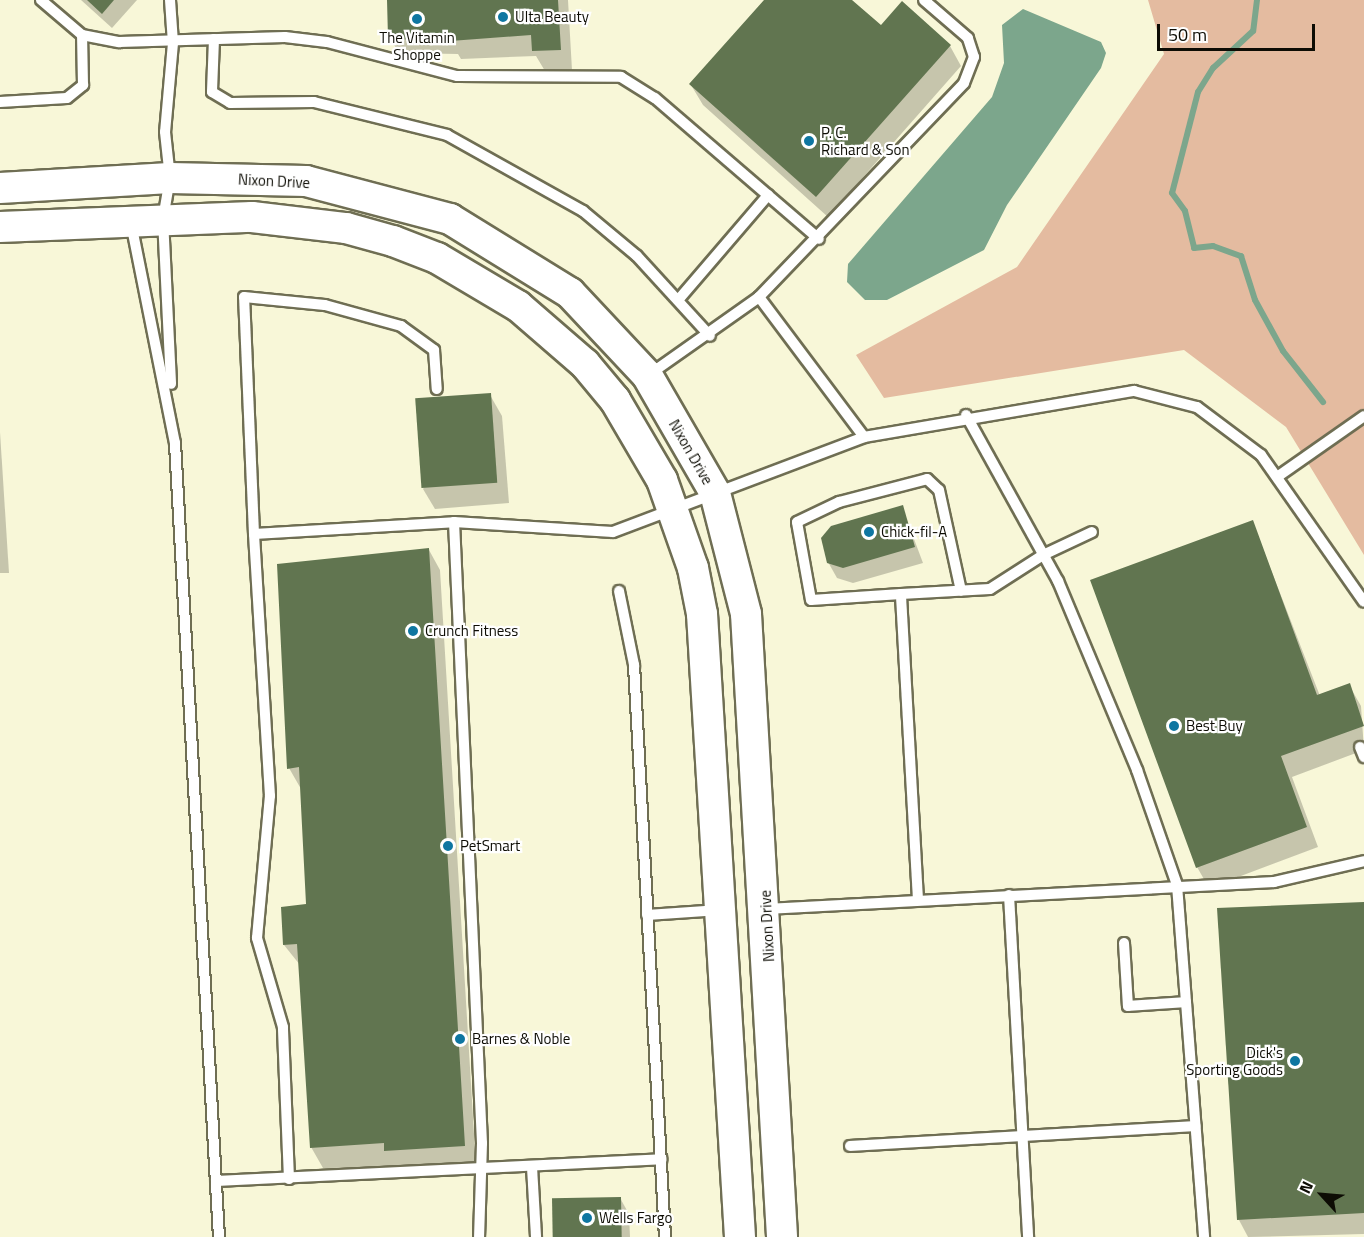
<!DOCTYPE html>
<style>
body{margin:0}
#map{position:relative;width:1364px;height:1237px;overflow:hidden;background:#f8f7d8;font-family:"Titillium Web",sans-serif}
div>[style]{position:absolute}
.forest>*{inset:0;background:#e4bba0}
.water>*{inset:0;background:#7ca68c}
.shadow>*{inset:0;background:#0003}
.stream>*{height:6px;margin:-3px;padding:0 3px;transform-origin:3px;border-radius:3px;background:#7ca68c}
.building>*{inset:0;background:#617550;transform-origin:0 0}
.roads{filter:drop-shadow(2px 0 #6f6e53) drop-shadow(-2px 0 #6f6e53) drop-shadow(0 2px #6f6e53) drop-shadow(0 -2px #6f6e53)}
.lane>*{height:10px;margin:-5px;padding:0 5px;transform-origin:5px;border-radius:5px;background:#fff}
.secondary>*{height:30px;margin:-15px;padding:0 15px;transform-origin:15px;border-radius:15px;background:#fff}
.dots>*{width:16px;height:16px;translate:-50% -50%;box-sizing:border-box;border:3px solid #fff;border-radius:50%}
span{translate:-50% -50%;white-space:nowrap;text-align:center;line-height:1.15;-webkit-text-stroke:4.5px #fff;paint-order:stroke}
.poi-label{font-size:15px;color:#0d0c04}
.left{translate:0 -50%;text-align:left}
.right{translate:-100% -50%;text-align:right}
.street-label{font-size:15px;color:#0d0c04}
.north{position:absolute;left:1292px;top:1165px;width:60px;height:60px;-webkit-text-stroke:4px #fff;paint-order:stroke;rotate:296deg;font-size:16px;font-weight:700;line-height:24px;text-align:center;color:#0d0c04}
.north::after{content:'';display:block;margin:auto;width:21px;height:27px;background:#0d0c04;clip-path:polygon(50% 0,100% 100%,50% 72%,0 100%)}
.scale{position:absolute;left:1157px;top:24px;width:158px;height:27px;box-sizing:border-box;border:3px solid #0d0c04;border-top:0;padding-left:8px;font-size:18px;line-height:21px;white-space:nowrap;color:#0d0c04;-webkit-text-stroke:4px #fff;paint-order:stroke}
</style>
<div id="map">
<div class="forest">
<i style="clip-path:polygon(1148px 0,1364px 0,1364px 555px,1286px 427px,1184px 350px,884px 398px,856px 355px,1017px 267px,1164px 54px)"></i>
</div>
<div class="water">
<i style="clip-path:polygon(1023px 9px,1101px 42px,1106px 53px,1101px 68px,1007px 205px,984px 250px,887px 300px,865px 300px,847px 282px,848px 264px,992px 97px,1004px 63px,1002px 25px)"></i>
</div>
<div class="shadow">
<i style="clip-path:polygon(81px 0,137px 0,112px 28px)"></i>
<i style="clip-path:polygon(389px 0,568px 0,572px 70px,545px 71px,536px 56px,461px 59px,458px 54px,399px 53px,390px 38px)"></i>
<i style="clip-path:polygon(766px 0,850px 0,881px 28px,950px 46px,961px 66px,828px 217px,703px 105px,691px 85px)"></i>
<i style="clip-path:polygon(490px 395px,502px 416px,509px 503px,435px 509px,423px 489px)"></i>
<i style="clip-path:polygon(0 432px,9px 573px,0 573px)"></i>
<i style="clip-path:polygon(902px 507px,923px 563px,853px 583px,837px 578px,828px 562px)"></i>
<i style="clip-path:polygon(1252px 521px,1320px 696px,1349px 685px,1361px 706px,1364px 750px,1292px 777px,1318px 847px,1209px 888px,1197px 867px)"></i>
<i style="clip-path:polygon(429px 550px,440px 570px,476px 1167px,323px 1168px,311px 1147px,300px 965px,284px 945px,283px 908px,308px 906px,301px 789px,289px 768px)"></i>
<i style="clip-path:polygon(1364px 903px,1364px 1234px,1248px 1237px,1239px 1220px)"></i>
<i style="clip-path:polygon(620px 1198px,629px 1214px,630px 1237px,555px 1237px)"></i>
</div>
<div class="stream">
<i style="left:1257px;top:0;width:31px;rotate:97deg"></i>
<i style="left:1253px;top:31px;width:54px;rotate:137.2deg"></i>
<i style="left:1213px;top:68px;width:28px;rotate:122deg"></i>
<i style="left:1198px;top:92px;width:104px;rotate:104.4deg"></i>
<i style="left:1172px;top:193px;width:22px;rotate:54deg"></i>
<i style="left:1185px;top:211px;width:38px;rotate:76deg"></i>
<i style="left:1194px;top:248px;width:19px;rotate:-6deg"></i>
<i style="left:1213px;top:246px;width:30px;rotate:20deg"></i>
<i style="left:1241px;top:256px;width:46px;rotate:72.3deg"></i>
<i style="left:1255px;top:300px;width:58px;rotate:61.2deg"></i>
<i style="left:1283px;top:351px;width:65px;rotate:51.9deg"></i>
</div>
<div class="building">
<i style="clip-path:polygon(87px 0,114px 0,102px 14px)"></i>
<i style="clip-path:polygon(387px 0,558px 0,561px 50px,532px 51px,531px 35px,437px 42px,388px 38px)"></i>
<i style="clip-path:polygon(764px 0,852px 0,881px 25px,902px 1px,951px 45px,816px 197px,689px 84px)"></i>
<i style="left:491px;top:393px;width:90px;height:76px;rotate:86deg"></i>
<i style="clip-path:polygon(903px 505px,915px 547px,843px 568px,827px 563px,821px 538px,831px 526px)"></i>
<i style="clip-path:polygon(1253px 520px,1317px 695px,1350px 683px,1364px 726px,1281px 756px,1307px 827px,1196px 868px,1090px 580px)"></i>
<i style="clip-path:polygon(429px 548px,465px 1146px,384px 1151px,384px 1143px,310px 1148px,297px 944px,283px 945px,281px 907px,306px 904px,299px 767px,287px 769px,277px 564px)"></i>
<i style="clip-path:polygon(1364px 902px,1364px 1213px,1237px 1220px,1217px 908px)"></i>
<i style="left:621px;top:1197px;width:40px;height:69px;rotate:89deg"></i>
</div>
<div class="roads">
<div class="lane">
<i style="left:41px;top:0;width:54px;rotate:40.5deg"></i>
<i style="left:82px;top:35px;width:38px;rotate:11deg"></i>
<i style="left:119px;top:42px;width:166px;rotate:-1.7deg"></i>
<i style="left:285px;top:37px;width:42px;rotate:6.8deg"></i>
<i style="left:327px;top:42px;width:134px;rotate:14.7deg"></i>
<i style="left:457px;top:76px;width:164px;rotate:0.3deg"></i>
<i style="left:621px;top:77px;width:40px;rotate:32deg"></i>
<i style="left:655px;top:98px;width:216px;rotate:40.7deg"></i>
<i style="left:170px;top:0;width:43px;rotate:86deg"></i>
<i style="left:173px;top:43px;width:89px;rotate:95.1deg"></i>
<i style="left:165px;top:132px;width:46px;rotate:83.8deg"></i>
<i style="left:170px;top:178px;width:42px;rotate:99.7deg"></i>
<i style="left:163px;top:219px;width:165px;rotate:87.2deg"></i>
<i style="left:214px;top:39px;width:53px;rotate:92.2deg"></i>
<i style="left:212px;top:92px;width:21px;rotate:31deg"></i>
<i style="left:230px;top:103px;width:84px;rotate:-0.7deg"></i>
<i style="left:314px;top:102px;width:137px;rotate:13.9deg"></i>
<i style="left:447px;top:135px;width:156px;rotate:29.2deg"></i>
<i style="left:583px;top:211px;width:70px;rotate:39.8deg"></i>
<i style="left:637px;top:256px;width:108px;rotate:47.6deg"></i>
<i style="left:0;top:102px;width:67px;rotate:-3.4deg"></i>
<i style="left:67px;top:98px;width:21px;rotate:-39deg"></i>
<i style="left:83px;top:85px;width:50px;rotate:-91.1deg"></i>
<i style="left:131px;top:223px;width:224px;rotate:78.7deg"></i>
<i style="left:175px;top:443px;width:795px;rotate:86.83deg"></i>
<i style="left:759px;top:297px;width:175px;rotate:53.1deg"></i>
<i style="left:679px;top:299px;width:137px;rotate:-49.4deg"></i>
<i style="left:650px;top:374px;width:133px;rotate:-35.2deg"></i>
<i style="left:759px;top:297px;width:296px;rotate:-46.2deg"></i>
<i style="left:964px;top:83px;width:28px;rotate:-69deg"></i>
<i style="left:974px;top:57px;width:20px;rotate:-108deg"></i>
<i style="left:968px;top:38px;width:58px;rotate:-139.2deg"></i>
<i style="left:966px;top:415px;width:190px;rotate:61deg"></i>
<i style="left:1058px;top:581px;width:205px;rotate:67.3deg"></i>
<i style="left:1137px;top:770px;width:122px;rotate:70.8deg"></i>
<i style="left:1177px;top:885px;width:353px;rotate:85.6deg"></i>
<i style="left:1277px;top:477px;width:106px;rotate:-35deg"></i>
<i style="left:454px;top:522px;width:622px;rotate:87.42deg"></i>
<i style="left:482px;top:1143px;width:94px;rotate:91.8deg"></i>
<i style="left:254px;top:534px;width:237px;rotate:-92.4deg"></i>
<i style="left:244px;top:297px;width:81px;rotate:5.6deg"></i>
<i style="left:325px;top:305px;width:79px;rotate:15.4deg"></i>
<i style="left:401px;top:326px;width:41px;rotate:36deg"></i>
<i style="left:434px;top:350px;width:39px;rotate:86deg"></i>
<i style="left:619px;top:591px;width:76px;rotate:78.5deg"></i>
<i style="left:634px;top:665px;width:573px;rotate:86.9deg"></i>
<i style="left:901px;top:594px;width:90px;rotate:176.2deg"></i>
<i style="left:811px;top:600px;width:79px;rotate:-100.2deg"></i>
<i style="left:797px;top:522px;width:47px;rotate:-25.5deg"></i>
<i style="left:839px;top:502px;width:91px;rotate:-14.6deg"></i>
<i style="left:927px;top:479px;width:16px;rotate:43deg"></i>
<i style="left:939px;top:490px;width:103px;rotate:77.7deg"></i>
<i style="left:1360px;top:747px;width:11px;rotate:68deg"></i>
<i style="left:1009px;top:895px;width:343px;rotate:86.8deg"></i>
<i style="left:918px;top:900px;width:306px;rotate:-93.2deg"></i>
<i style="left:901px;top:594px;width:89px;rotate:-3.2deg"></i>
<i style="left:990px;top:589px;width:63px;rotate:-32.7deg"></i>
<i style="left:1043px;top:555px;width:54px;rotate:-25.1deg"></i>
<i style="left:766px;top:909px;width:509px;rotate:-3.04deg"></i>
<i style="left:1274px;top:882px;width:92px;rotate:-13.1deg"></i>
<i style="left:647px;top:915px;width:73px;rotate:-3.9deg"></i>
<i style="left:1124px;top:943px;width:63px;rotate:86.4deg"></i>
<i style="left:1128px;top:1006px;width:58px;rotate:-3.9deg"></i>
<i style="left:850px;top:1146px;width:346px;rotate:-3.3deg"></i>
<i style="left:532px;top:1167px;width:70px;rotate:86.7deg"></i>
<i style="left:289px;top:1179px;width:152px;rotate:-92.3deg"></i>
<i style="left:283px;top:1027px;width:93px;rotate:-106.3deg"></i>
<i style="left:257px;top:938px;width:143px;rotate:-84.8deg"></i>
<i style="left:270px;top:796px;width:262px;rotate:-93.5deg"></i>
<i style="left:254px;top:534px;width:200px;rotate:-3.4deg"></i>
<i style="left:454px;top:522px;width:159px;rotate:3.6deg"></i>
<i style="left:613px;top:532px;width:268px;rotate:-20.7deg"></i>
<i style="left:864px;top:437px;width:274px;rotate:-9.7deg"></i>
<i style="left:1134px;top:391px;width:65px;rotate:14.3deg"></i>
<i style="left:1197px;top:407px;width:80px;rotate:36.9deg"></i>
<i style="left:1261px;top:455px;width:179px;rotate:55deg"></i>
<i style="left:216px;top:1181px;width:446px;rotate:-2.8deg"></i>
</div>
<div class="secondary">
<i style="left:0;top:188px;width:170px;rotate:-3.4deg"></i>
<i style="left:170px;top:178px;width:136px;rotate:1.3deg"></i>
<i style="left:306px;top:181px;width:149px;rotate:14.8deg"></i>
<i style="left:450px;top:219px;width:141px;rotate:31.7deg"></i>
<i style="left:570px;top:293px;width:112px;rotate:46.8deg"></i>
<i style="left:647px;top:375px;width:136px;rotate:60deg"></i>
<i style="left:715px;top:493px;width:125px;rotate:75.6deg"></i>
<i style="left:746px;top:614px;width:624px;rotate:86.69deg"></i>
<i style="left:0;top:227px;width:252px;rotate:-2.3deg"></i>
<i style="left:252px;top:217px;width:95px;rotate:6.7deg"></i>
<i style="left:346px;top:228px;width:49px;rotate:15.5deg"></i>
<i style="left:393px;top:241px;width:47px;rotate:21.1deg"></i>
<i style="left:437px;top:258px;width:94px;rotate:30.7deg"></i>
<i style="left:518px;top:306px;width:89px;rotate:40.9deg"></i>
<i style="left:585px;top:364px;width:47px;rotate:50.2deg"></i>
<i style="left:615px;top:400px;width:93px;rotate:59.6deg"></i>
<i style="left:662px;top:480px;width:93px;rotate:70.6deg"></i>
<i style="left:693px;top:568px;width:47px;rotate:78.9deg"></i>
<i style="left:702px;top:614px;width:624px;rotate:86.51deg"></i>
</div>
</div>
<div class="dots">
<i style="left:503px;top:17px;background:#0e76a1"></i>
<i style="left:417px;top:19px;background:#0e76a1"></i>
<i style="left:809px;top:141px;background:#0e76a1"></i>
<i style="left:869px;top:532px;background:#0e76a1"></i>
<i style="left:413px;top:631px;background:#0e76a1"></i>
<i style="left:1174px;top:726px;background:#0e76a1"></i>
<i style="left:448px;top:846px;background:#0e76a1"></i>
<i style="left:460px;top:1039px;background:#0e76a1"></i>
<i style="left:1295px;top:1061px;background:#0e76a1"></i>
<i style="left:587px;top:1218px;background:#0e76a1"></i>
</div>
<div class="poi-label">
<span class="left" style="left:515px;top:17px">Ulta Beauty</span>
<span style="left:417px;top:46px">The Vitamin<br>Shoppe</span>
<span class="left" style="left:821px;top:141px">P. C.<br>Richard &amp; Son</span>
<span class="left" style="left:881px;top:532px">Chick-fil-A</span>
<span class="left" style="left:425px;top:631px">Crunch Fitness</span>
<span class="left" style="left:1186px;top:726px">Best Buy</span>
<span class="left" style="left:460px;top:846px">PetSmart</span>
<span class="left" style="left:472px;top:1039px">Barnes &amp; Noble</span>
<span class="right" style="left:1283px;top:1061px">Dick's<br>Sporting Goods</span>
<span class="left" style="left:599px;top:1218px">Wells Fargo</span>
</div>
<div class="street-label">
<span style="left:274px;top:181px;rotate:3deg">Nixon Drive</span>
<span style="left:691px;top:452px;rotate:60deg">Nixon Drive</span>
<span style="left:767px;top:926px;rotate:-93deg">Nixon Drive</span>
</div>
<div class="north">N</div>
<div class="scale">50 m</div>
</div>
